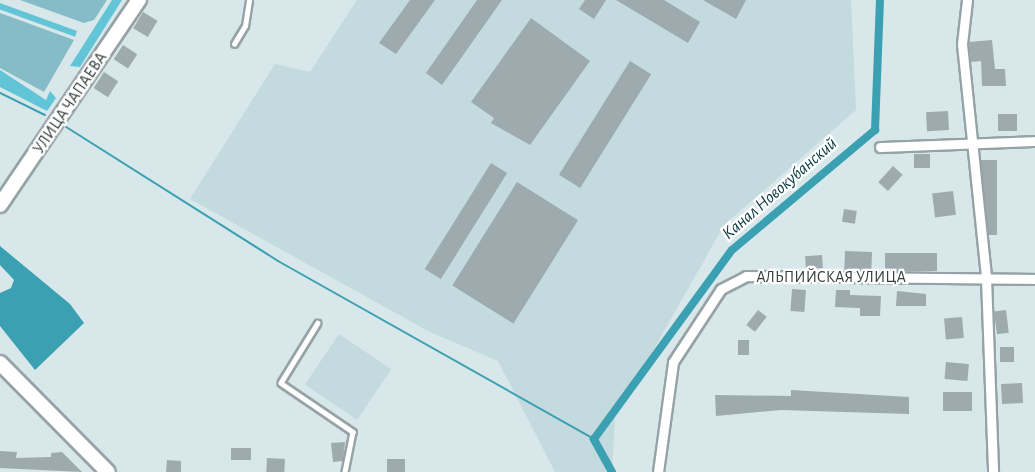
<!DOCTYPE html>
<meta charset="utf-8">
<style>
body{margin:0}
#map{position:relative;width:1035px;height:472px;overflow:hidden;background:#d8e7e9;font-family:"Alegreya Sans",sans-serif}
div>[style]{position:absolute}
.built>*{inset:0;background:#c3dade;transform-origin:0 0}
.green>*{inset:0;background:#85bcc7}
.forest>*{inset:0;background:#62c5d7;transform-origin:0 0}
.water>*{inset:0;background:#3aa0b2}
.stream>*{height:2px;margin:-1px;padding:0 1px;transform-origin:1px;border-radius:1px;background:#3aa0b2}
.canal>*{height:8px;margin:-4px;padding:0 4px;transform-origin:4px;border-radius:4px;background:#3aa0b2}
.building>*{inset:0;background:#9dabae;transform-origin:0 0}
.roads{filter:drop-shadow(2px 0 #96a3a6) drop-shadow(-2px 0 #96a3a6) drop-shadow(0 2px #96a3a6) drop-shadow(0 -2px #96a3a6)}
.lane>*{height:4.5px;margin:-2.25px;padding:0 2.25px;transform-origin:2.25px;border-radius:2.25px;background:#fff}
.street>*{height:9px;margin:-4.5px;padding:0 4.5px;transform-origin:4.5px;border-radius:4.5px;background:#fff}
.secondary>*{height:14px;margin:-7px;padding:0 7px;transform-origin:7px;border-radius:7px;background:#fff}
span{translate:-50% -50%;white-space:nowrap;text-align:center;line-height:1.15;-webkit-text-stroke:4.5px #fff;paint-order:stroke}
.street-label{font-size:16px;color:#383e3f}
.water-label{font-size:18px;color:#083840;font-style:italic}
</style>
<div id="map">
<div class="built">
<i style="clip-path:polygon(357px 0,851px 0,856px 110px,724px 225px,615px 418px,612px 472px,555px 472px,498px 361px,430px 332px,190px 199px,275px 64px,310px 72px)"></i>
<i style="left:339px;top:334px;width:63px;height:61px;rotate:34deg"></i>
</div>
<div class="green">
<i style="clip-path:polygon(20px 0,107px 0,94px 20px,84px 23px)"></i>
<i style="clip-path:polygon(0 13px,74px 40px,44px 92px,0 68px)"></i>
</div>
<div class="forest">
<i style="clip-path:polygon(112px 0,122px 0,80px 67px,70px 66px)"></i>
<i style="left:0;top:3px;width:82px;height:6px;rotate:20deg"></i>
<i style="clip-path:polygon(0 70px,46px 100px,50px 91px,56px 98px,47px 111px,0 87px)"></i>
</div>
<div class="water">
<i style="clip-path:polygon(0 246px,70px 304px,84px 323px,35px 370px,0 326px,0 293px,11px 288px,14px 280px,0 265px)"></i>
</div>
<div class="stream">
<i style="left:0;top:93px;width:50px;rotate:26.1deg"></i>
<i style="left:63px;top:125px;width:254px;rotate:32.3deg"></i>
<i style="left:278px;top:261px;width:363px;rotate:29.4deg"></i>
</div>
<div class="canal">
<i style="left:612px;top:472px;width:38px;rotate:-119deg"></i>
<i style="left:594px;top:439px;width:234px;rotate:-53.9deg"></i>
<i style="left:732px;top:250px;width:187px;rotate:-40deg"></i>
<i style="left:875px;top:130px;width:130px;rotate:-87.8deg"></i>
</div>
<div class="building">
<i style="clip-path:polygon(410px 0,435px 0,396px 54px,379px 43px)"></i>
<i style="clip-path:polygon(477px 0,502px 0,442px 85px,426px 73px)"></i>
<i style="clip-path:polygon(585px 0,606px 0,594px 19px,579px 9px)"></i>
<i style="clip-path:polygon(616px 0,664px 0,700px 22px,688px 43px)"></i>
<i style="clip-path:polygon(703px 0,746px 0,736px 19px)"></i>
<i style="left:143px;top:12px;width:17px;height:19px;rotate:31deg"></i>
<i style="clip-path:polygon(531px 18px,590px 61px,530px 145px,491px 123px,494px 118px,471px 102px)"></i>
<i style="clip-path:polygon(992px 40px,995px 69px,1005px 69px,1006px 86px,982px 86px,981px 61px,971px 62px,969px 42px)"></i>
<i style="left:123px;top:45px;width:17px;height:17px;rotate:33deg"></i>
<i style="left:630px;top:61px;width:25px;height:134px;rotate:32deg"></i>
<i style="left:104px;top:72px;width:17px;height:19px;rotate:33deg"></i>
<i style="left:948px;top:111px;width:19px;height:22px;rotate:87deg"></i>
<i style="left:998px;top:114px;width:19px;height:17px"></i>
<i style="left:930px;top:154px;width:14px;height:16px;rotate:90deg"></i>
<i style="left:981px;top:160px;width:16px;height:75px"></i>
<i style="left:491px;top:163px;width:19px;height:125px;rotate:32deg"></i>
<i style="left:893px;top:166px;width:13px;height:22px;rotate:42deg"></i>
<i style="left:517px;top:182px;width:72px;height:122px;rotate:32deg"></i>
<i style="left:953px;top:191px;width:24px;height:21px;rotate:83deg"></i>
<i style="left:844px;top:209px;width:13px;height:13px;rotate:9deg"></i>
<i style="left:845px;top:251px;width:27px;height:19px;rotate:2deg"></i>
<i style="left:937px;top:253px;width:18px;height:52px;rotate:90deg"></i>
<i style="left:822px;top:255px;width:13px;height:17px;rotate:86deg"></i>
<i style="left:792px;top:289px;width:14px;height:22px;rotate:4deg"></i>
<i style="clip-path:polygon(836px 290px,850px 290px,850px 295px,881px 296px,880px 316px,860px 316px,860px 308px,835px 307px)"></i>
<i style="clip-path:polygon(897px 291px,926px 294px,926px 306px,896px 306px)"></i>
<i style="left:758px;top:310px;width:11px;height:19px;rotate:38deg"></i>
<i style="left:1006px;top:310px;width:23px;height:12px;rotate:83deg"></i>
<i style="left:962px;top:317px;width:21px;height:18px;rotate:85deg"></i>
<i style="left:738px;top:340px;width:11px;height:15px"></i>
<i style="left:1000px;top:347px;width:14px;height:15px"></i>
<i style="left:946px;top:362px;width:23px;height:17px;rotate:5deg"></i>
<i style="left:1022px;top:383px;width:20px;height:21px;rotate:87deg"></i>
<i style="clip-path:polygon(791px 390px,909px 397px,909px 414px,781px 410px,716px 416px,715px 395px,791px 396px)"></i>
<i style="left:943px;top:392px;width:29px;height:19px"></i>
<i style="clip-path:polygon(345px 442px,343px 461px,333px 462px,331px 443px)"></i>
<i style="left:251px;top:448px;width:12px;height:20px;rotate:90deg"></i>
<i style="clip-path:polygon(0 451px,17px 452px,16px 458px,51px 457px,51px 453px,62px 452px,82px 472px,0 468px)"></i>
<i style="left:267px;top:458px;width:18px;height:14px;rotate:3deg"></i>
<i style="left:405px;top:459px;width:13px;height:18px;rotate:90deg"></i>
<i style="clip-path:polygon(167px 460px,181px 461px,181px 472px,166px 472px)"></i>
</div>
<div class="roads">
<div class="lane">
<i style="left:234px;top:44px;width:21px;rotate:-59deg"></i>
<i style="left:245px;top:26px;width:26px;rotate:-81deg"></i>
<i style="left:318px;top:323px;width:70px;rotate:121.7deg"></i>
<i style="left:281px;top:383px;width:87px;rotate:34.2deg"></i>
<i style="left:353px;top:432px;width:41px;rotate:101.3deg"></i>
</div>
<div class="street">
<i style="left:967px;top:0;width:44px;rotate:96.5deg"></i>
<i style="left:962px;top:44px;width:235px;rotate:84.1deg"></i>
<i style="left:986px;top:278px;width:194px;rotate:87.9deg"></i>
<i style="left:880px;top:147px;width:155px;rotate:-2.2deg"></i>
<i style="left:658px;top:472px;width:111px;rotate:-82.2deg"></i>
<i style="left:673px;top:362px;width:87px;rotate:-56.7deg"></i>
<i style="left:721px;top:289px;width:28px;rotate:-27deg"></i>
<i style="left:746px;top:276px;width:289px;rotate:0.6deg"></i>
</div>
<div class="secondary">
<i style="left:0;top:205px;width:248px;rotate:-55.9deg"></i>
<i style="left:0;top:363px;width:153px;rotate:45.3deg"></i>
</div>
</div>
<div class="street-label">
<span style="left:70px;top:103px;rotate:-56deg">УЛИЦА ЧАПАЕВА</span>
<span style="left:831px;top:277px">АЛЬПИЙСКАЯ УЛИЦА</span>
</div>
<div class="water-label">
<span style="left:780px;top:189px;rotate:-41deg">Канал Новокубанский</span>
</div>
</div>
